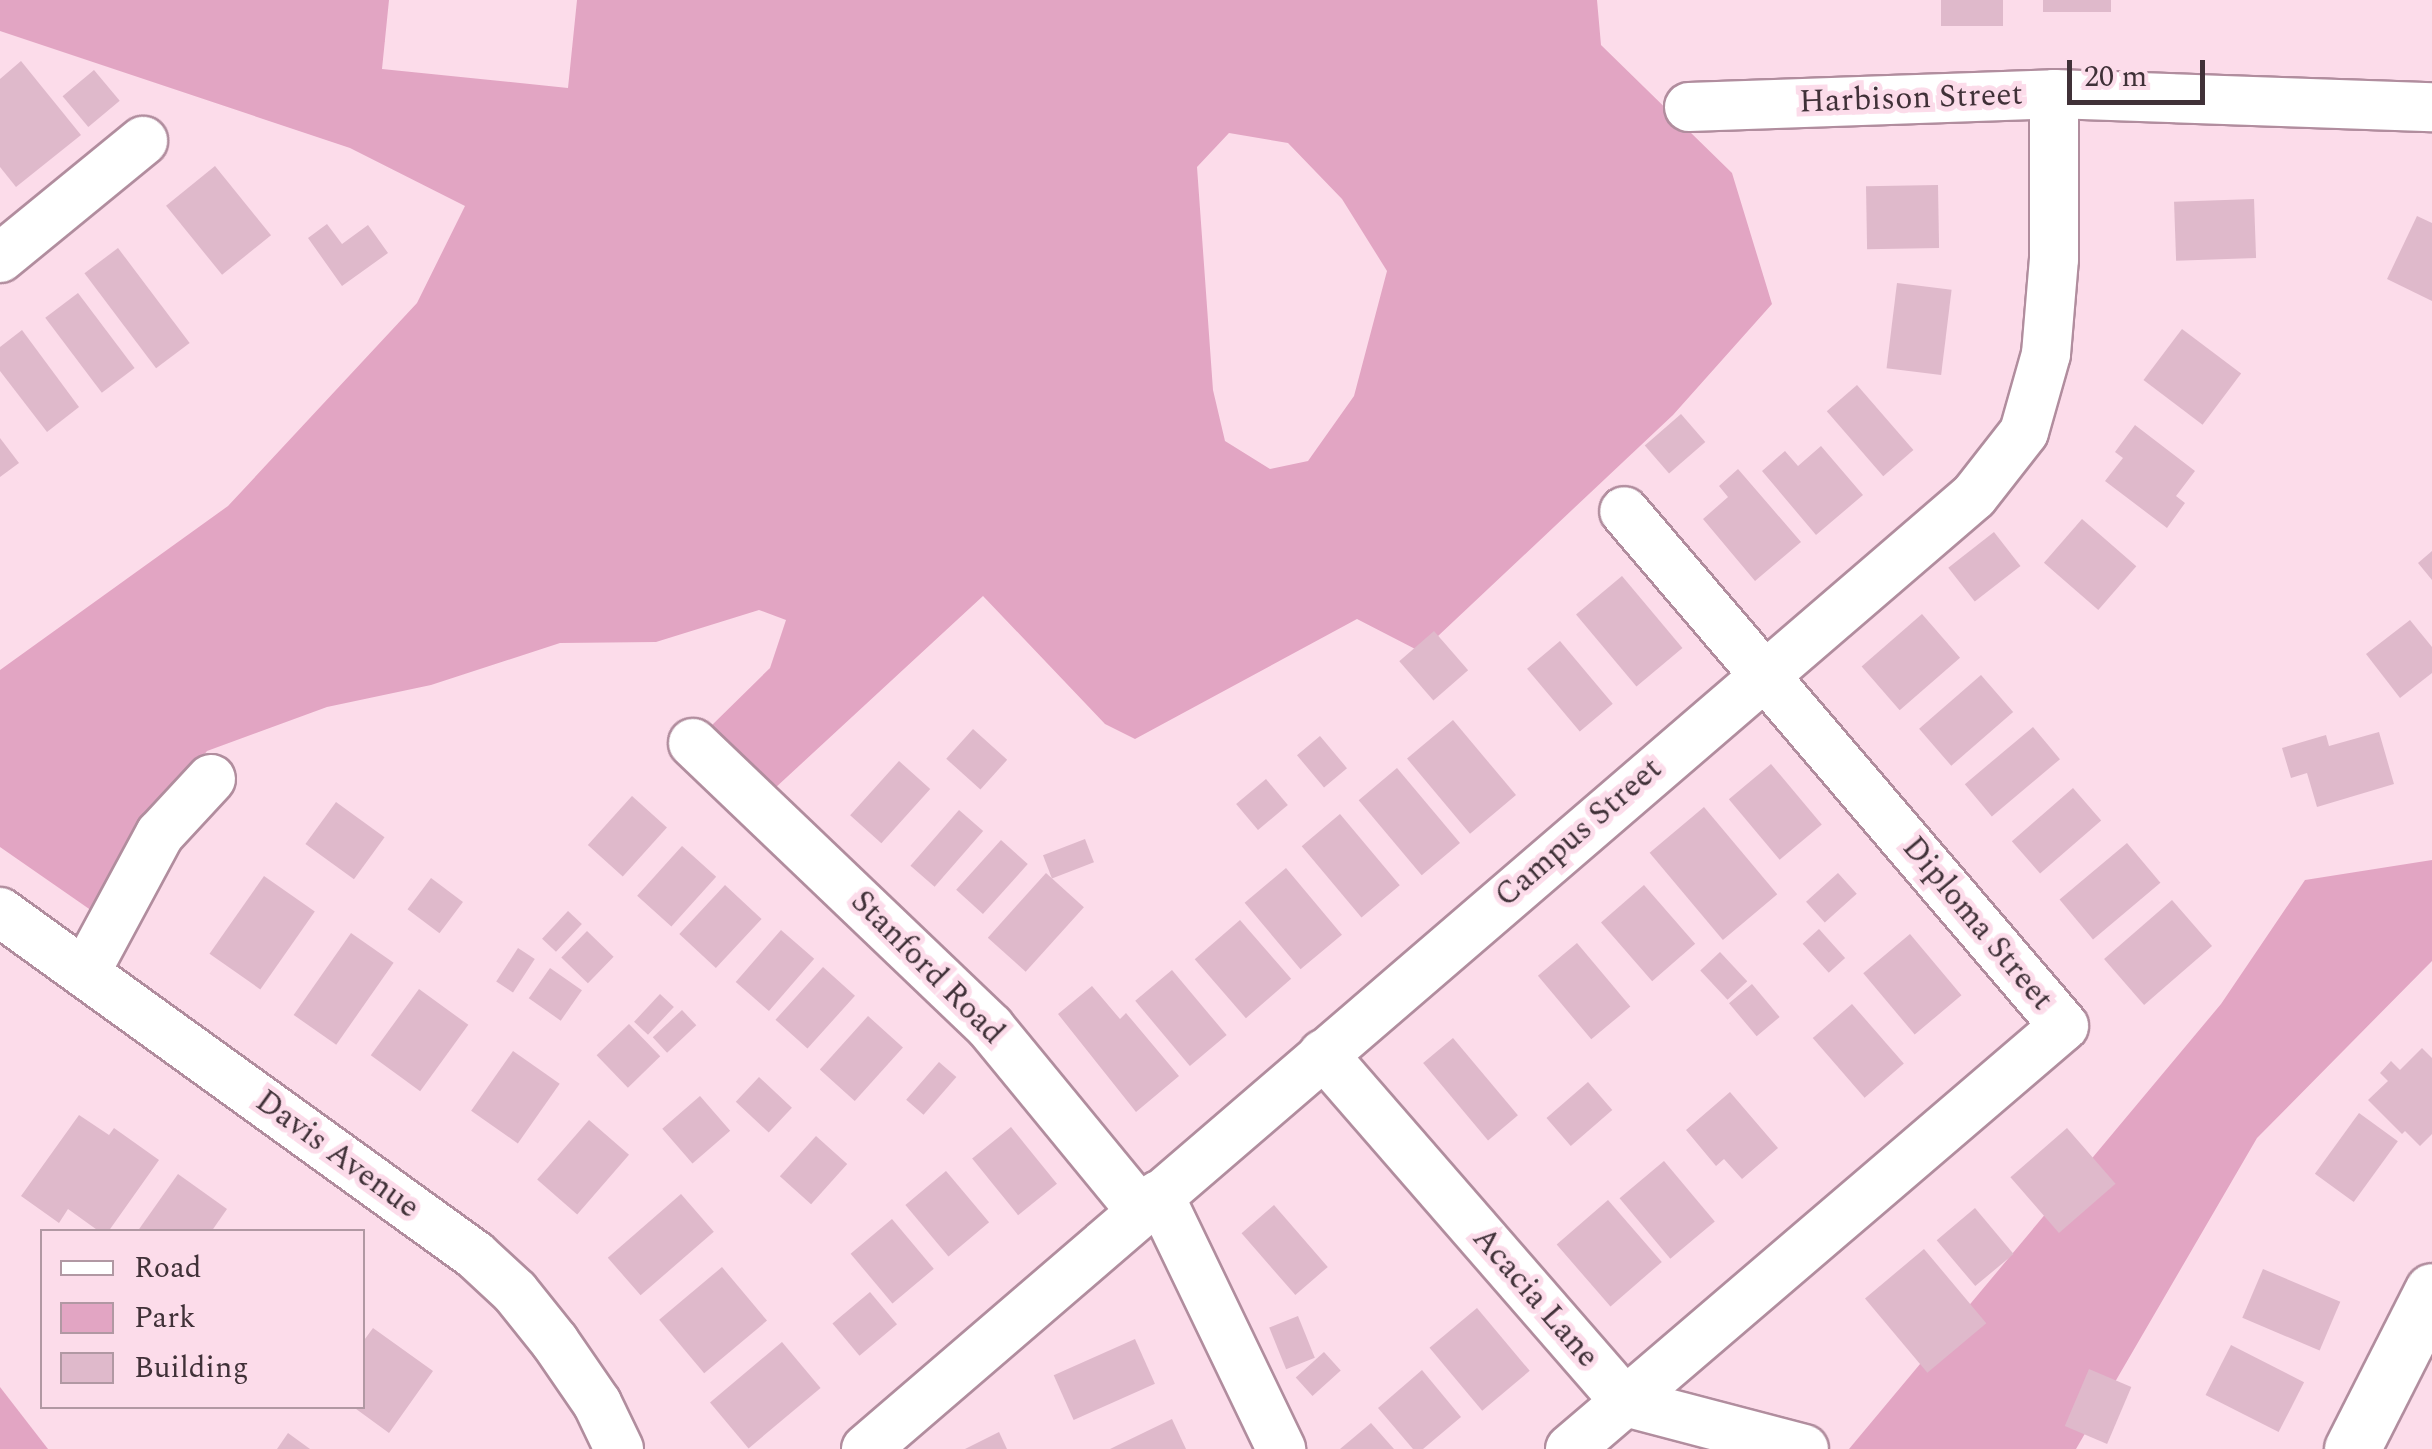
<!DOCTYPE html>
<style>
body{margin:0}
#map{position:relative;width:2432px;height:1449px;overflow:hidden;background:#fcdcea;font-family:Spectral,serif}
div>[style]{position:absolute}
.green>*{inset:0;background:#e2a5c3}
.building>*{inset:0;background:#dfb9cb;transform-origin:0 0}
.roads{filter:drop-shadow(2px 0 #b18d9e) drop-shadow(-2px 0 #b18d9e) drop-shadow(0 2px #b18d9e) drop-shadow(0 -2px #b18d9e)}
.street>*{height:48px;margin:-24px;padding:0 24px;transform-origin:24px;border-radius:24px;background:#fff}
.secondary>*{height:55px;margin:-27.5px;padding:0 27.5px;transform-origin:27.5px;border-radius:27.5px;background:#fff}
span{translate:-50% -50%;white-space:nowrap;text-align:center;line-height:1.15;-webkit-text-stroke:10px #fcdcea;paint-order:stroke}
.street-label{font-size:32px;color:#403138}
.legend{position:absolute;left:40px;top:1229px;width:325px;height:180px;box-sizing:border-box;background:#fcdcea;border:2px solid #b198a3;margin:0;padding:12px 18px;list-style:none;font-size:30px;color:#403138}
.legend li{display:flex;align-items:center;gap:20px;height:50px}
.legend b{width:50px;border:2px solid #b198a3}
.scale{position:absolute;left:2067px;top:60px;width:138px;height:45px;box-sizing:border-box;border:5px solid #403138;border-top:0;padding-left:12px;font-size:30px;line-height:35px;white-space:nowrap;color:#403138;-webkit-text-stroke:8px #fcdcea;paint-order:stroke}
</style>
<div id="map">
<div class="green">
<i style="clip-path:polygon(evenodd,0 0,389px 0,382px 69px,568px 88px,577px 0,1597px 0,1601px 45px,1732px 173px,1772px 304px,1673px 415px,1421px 652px,1357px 619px,1135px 739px,1105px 724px,983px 596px,774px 789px,710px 727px,770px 668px,786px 620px,759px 610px,656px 642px,560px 643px,431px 685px,327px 707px,207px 751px,133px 841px,95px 913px,0 847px,0 670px,228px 506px,417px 303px,465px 206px,350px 148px,0 31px,0 0,1229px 133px,1288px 143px,1342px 199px,1387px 271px,1354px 396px,1308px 461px,1270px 469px,1225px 441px,1213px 390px,1197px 167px,1229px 133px)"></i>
<i style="clip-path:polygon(2432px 860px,2432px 961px,2257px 1138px,2076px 1449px,1849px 1449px,2221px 1004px,2305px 880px)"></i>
<i style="clip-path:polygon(0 1387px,48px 1449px,0 1449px)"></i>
</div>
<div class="building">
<i style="left:1941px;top:0;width:62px;height:26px"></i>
<i style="left:2043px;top:0;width:68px;height:12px"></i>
<i style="clip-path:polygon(21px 61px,81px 135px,16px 187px,0 167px,0 79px)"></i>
<i style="left:94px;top:70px;width:40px;height:41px;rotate:50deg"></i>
<i style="left:215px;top:166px;width:89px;height:63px;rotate:51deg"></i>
<i style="left:1938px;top:185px;width:63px;height:72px;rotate:89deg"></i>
<i style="left:2254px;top:199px;width:59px;height:80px;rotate:88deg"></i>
<i style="clip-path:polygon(2417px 216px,2432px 223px,2432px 301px,2387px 279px)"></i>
<i style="clip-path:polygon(327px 224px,342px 244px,368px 225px,388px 253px,342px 286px,308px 238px)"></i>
<i style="left:118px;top:248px;width:119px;height:42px;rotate:53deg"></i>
<i style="left:1897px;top:283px;width:55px;height:86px;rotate:7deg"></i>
<i style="left:78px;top:293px;width:94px;height:41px;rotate:53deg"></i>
<i style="left:2182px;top:329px;width:74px;height:64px;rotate:37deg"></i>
<i style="clip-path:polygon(22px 330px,79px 407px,47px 432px,0 371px,0 347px)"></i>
<i style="left:1857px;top:385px;width:86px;height:40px;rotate:49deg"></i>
<i style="left:1681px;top:414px;width:37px;height:48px;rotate:49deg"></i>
<i style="clip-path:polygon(2135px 425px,2195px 471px,2176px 496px,2185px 503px,2167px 528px,2105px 481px,2123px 458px,2115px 452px)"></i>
<i style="clip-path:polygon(0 438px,19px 463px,0 477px)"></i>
<i style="clip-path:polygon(1821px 446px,1863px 495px,1816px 535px,1762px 471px,1785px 451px,1798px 466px)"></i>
<i style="clip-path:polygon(1738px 469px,1801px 542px,1755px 581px,1703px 519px,1728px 497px,1719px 486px)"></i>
<i style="left:2082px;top:519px;width:72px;height:58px;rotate:41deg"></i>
<i style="left:1994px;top:532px;width:43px;height:58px;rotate:52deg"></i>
<i style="clip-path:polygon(2432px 551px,2432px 580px,2418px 563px)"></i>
<i style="left:1622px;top:576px;width:94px;height:60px;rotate:50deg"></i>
<i style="left:1922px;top:614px;width:58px;height:80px;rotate:49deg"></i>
<i style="clip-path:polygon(2410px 620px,2432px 647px,2432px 673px,2400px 698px,2366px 654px)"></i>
<i style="left:1434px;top:631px;width:52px;height:46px;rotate:49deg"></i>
<i style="left:1560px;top:641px;width:82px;height:43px;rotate:50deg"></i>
<i style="left:1981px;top:675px;width:49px;height:82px;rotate:49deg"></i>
<i style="left:1453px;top:720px;width:98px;height:60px;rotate:50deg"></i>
<i style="left:2033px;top:727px;width:42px;height:89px;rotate:50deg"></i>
<i style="left:973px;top:729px;width:46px;height:40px;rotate:42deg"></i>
<i style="clip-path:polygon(2379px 732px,2394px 784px,2317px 807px,2307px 773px,2291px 778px,2282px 748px,2326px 735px,2329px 746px)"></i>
<i style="left:1320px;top:736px;width:42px;height:30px;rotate:50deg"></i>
<i style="left:899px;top:761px;width:42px;height:73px;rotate:42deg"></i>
<i style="left:1771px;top:764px;width:79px;height:55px;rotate:50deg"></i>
<i style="left:1397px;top:768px;width:98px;height:50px;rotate:50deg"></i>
<i style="left:1266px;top:779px;width:34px;height:39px;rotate:50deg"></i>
<i style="left:2073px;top:788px;width:43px;height:81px;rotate:49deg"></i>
<i style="left:632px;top:796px;width:47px;height:66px;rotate:42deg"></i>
<i style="left:336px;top:802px;width:60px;height:52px;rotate:36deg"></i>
<i style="left:1704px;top:807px;width:114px;height:71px;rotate:50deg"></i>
<i style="left:959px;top:810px;width:32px;height:74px;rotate:41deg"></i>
<i style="left:1340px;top:814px;width:93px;height:50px;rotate:50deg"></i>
<i style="left:1085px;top:839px;width:25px;height:45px;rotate:69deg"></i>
<i style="left:1001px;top:840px;width:36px;height:67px;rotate:42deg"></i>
<i style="left:2127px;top:843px;width:52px;height:88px;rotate:50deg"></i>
<i style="left:682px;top:846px;width:46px;height:67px;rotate:42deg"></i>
<i style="left:1286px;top:868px;width:87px;height:54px;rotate:50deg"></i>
<i style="left:1046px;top:873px;width:51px;height:87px;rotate:42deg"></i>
<i style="left:1838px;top:873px;width:28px;height:43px;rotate:48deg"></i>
<i style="left:264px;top:876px;width:62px;height:95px;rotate:35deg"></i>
<i style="left:431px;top:878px;width:40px;height:39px;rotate:37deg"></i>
<i style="left:725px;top:885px;width:50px;height:67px;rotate:43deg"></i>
<i style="left:1644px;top:885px;width:78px;height:57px;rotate:49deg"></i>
<i style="left:2172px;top:900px;width:61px;height:90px;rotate:49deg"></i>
<i style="left:568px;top:911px;width:19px;height:38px;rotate:43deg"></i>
<i style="left:1240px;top:920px;width:78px;height:60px;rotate:49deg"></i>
<i style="left:1819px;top:929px;width:39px;height:22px;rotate:48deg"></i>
<i style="left:781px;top:930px;width:44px;height:69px;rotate:41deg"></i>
<i style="left:587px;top:931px;width:37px;height:37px;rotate:44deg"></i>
<i style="left:351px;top:933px;width:52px;height:100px;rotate:35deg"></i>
<i style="left:1910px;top:934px;width:80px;height:61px;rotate:50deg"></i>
<i style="left:1577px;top:943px;width:83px;height:51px;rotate:50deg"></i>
<i style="left:518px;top:948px;width:20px;height:40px;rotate:33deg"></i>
<i style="left:1720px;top:952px;width:40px;height:27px;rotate:47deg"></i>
<i style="left:823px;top:967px;width:43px;height:71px;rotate:42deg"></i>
<i style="left:550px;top:968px;width:39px;height:37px;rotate:35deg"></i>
<i style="left:1172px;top:970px;width:85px;height:48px;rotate:50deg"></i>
<i style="left:1752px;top:984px;width:43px;height:30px;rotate:50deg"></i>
<i style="clip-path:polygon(1092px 986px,1120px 1019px,1126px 1013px,1179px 1076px,1136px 1112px,1058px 1014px)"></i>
<i style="left:419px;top:989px;width:61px;height:82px;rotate:36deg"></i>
<i style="left:660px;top:994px;width:19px;height:38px;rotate:43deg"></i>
<i style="left:1852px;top:1004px;width:79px;height:52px;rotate:49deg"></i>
<i style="left:682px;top:1010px;width:21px;height:40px;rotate:47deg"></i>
<i style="left:868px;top:1016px;width:47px;height:72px;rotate:42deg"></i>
<i style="left:629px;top:1024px;width:45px;height:45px;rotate:46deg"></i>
<i style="left:1453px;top:1038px;width:101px;height:39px;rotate:50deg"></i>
<i style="clip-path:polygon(2422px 1048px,2432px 1058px,2432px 1134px,2420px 1146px,2405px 1131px,2402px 1134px,2368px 1100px,2388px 1081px,2380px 1073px,2391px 1061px,2400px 1070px)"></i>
<i style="left:513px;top:1051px;width:57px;height:73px;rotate:35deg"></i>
<i style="left:939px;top:1062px;width:23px;height:50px;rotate:41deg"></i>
<i style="left:759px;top:1077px;width:45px;height:34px;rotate:43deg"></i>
<i style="left:1588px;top:1082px;width:37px;height:55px;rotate:49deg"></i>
<i style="clip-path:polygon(1730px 1092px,1778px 1148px,1742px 1179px,1724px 1159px,1716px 1166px,1686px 1130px)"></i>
<i style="left:700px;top:1096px;width:46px;height:50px;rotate:49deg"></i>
<i style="left:2359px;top:1113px;width:48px;height:75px;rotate:36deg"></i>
<i style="clip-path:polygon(79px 1115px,109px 1135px,114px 1128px,159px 1160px,108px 1232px,100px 1232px,68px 1209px,59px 1223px,21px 1196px)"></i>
<i style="left:589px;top:1120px;width:53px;height:79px;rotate:41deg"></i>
<i style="left:1011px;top:1127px;width:73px;height:50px;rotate:51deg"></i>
<i style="left:2067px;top:1128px;width:74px;height:75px;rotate:49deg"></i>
<i style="left:816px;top:1136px;width:42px;height:54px;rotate:42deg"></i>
<i style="left:1664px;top:1161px;width:79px;height:58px;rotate:50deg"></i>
<i style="left:946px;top:1171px;width:67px;height:53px;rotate:50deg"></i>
<i style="clip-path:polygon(178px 1174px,227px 1209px,211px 1232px,137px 1232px)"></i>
<i style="left:681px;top:1194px;width:50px;height:97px;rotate:49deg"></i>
<i style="left:1608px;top:1200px;width:82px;height:68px;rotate:49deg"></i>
<i style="left:1274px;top:1205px;width:82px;height:43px;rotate:49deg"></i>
<i style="left:1975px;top:1208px;width:60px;height:50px;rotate:50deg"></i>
<i style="left:892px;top:1219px;width:65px;height:54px;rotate:50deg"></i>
<i style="left:1924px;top:1249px;width:97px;height:77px;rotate:50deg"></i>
<i style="left:722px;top:1267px;width:70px;height:82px;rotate:50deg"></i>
<i style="left:2263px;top:1269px;width:84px;height:53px;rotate:23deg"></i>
<i style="left:870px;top:1292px;width:42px;height:49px;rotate:50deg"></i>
<i style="left:1477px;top:1308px;width:82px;height:62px;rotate:50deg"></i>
<i style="left:1298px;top:1316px;width:45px;height:31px;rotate:68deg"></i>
<i style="clip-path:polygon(373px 1328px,433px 1371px,389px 1433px,352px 1406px,362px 1406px,362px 1343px)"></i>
<i style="left:1135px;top:1339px;width:49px;height:89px;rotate:66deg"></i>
<i style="left:782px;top:1342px;width:60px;height:94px;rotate:50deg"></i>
<i style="left:2231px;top:1345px;width:82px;height:56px;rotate:27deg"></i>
<i style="left:1324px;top:1352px;width:25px;height:38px;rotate:48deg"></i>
<i style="left:2089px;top:1369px;width:46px;height:62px;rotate:23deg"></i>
<i style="clip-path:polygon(1422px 1370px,1461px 1417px,1423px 1449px,1413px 1449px,1378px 1408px)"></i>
<i style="clip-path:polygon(1172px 1419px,1186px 1449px,1110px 1449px)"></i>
<i style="clip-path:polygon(1371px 1423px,1394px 1449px,1340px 1449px)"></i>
<i style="clip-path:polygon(999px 1432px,1007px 1449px,965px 1449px)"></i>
<i style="clip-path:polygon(288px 1433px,310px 1449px,277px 1449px)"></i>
</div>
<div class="roads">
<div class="street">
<i style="left:1689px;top:107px;width:365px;rotate:-2deg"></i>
<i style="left:2054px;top:94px;width:378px;rotate:2deg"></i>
<i style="left:0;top:258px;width:185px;rotate:-39.3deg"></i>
<i style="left:693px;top:743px;width:411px;rotate:43.7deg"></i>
<i style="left:990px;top:1027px;width:238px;rotate:50.6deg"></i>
<i style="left:0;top:912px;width:586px;rotate:35.83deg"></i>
<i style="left:475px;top:1255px;width:54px;rotate:42.8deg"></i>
<i style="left:515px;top:1292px;width:64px;rotate:51.3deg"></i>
<i style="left:555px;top:1342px;width:74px;rotate:55.5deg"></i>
<i style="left:597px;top:1403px;width:51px;rotate:64.4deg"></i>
<i style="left:85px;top:973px;width:158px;rotate:-61.7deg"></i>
<i style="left:160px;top:834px;width:75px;rotate:-47.2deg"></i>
<i style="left:1323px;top:1054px;width:461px;rotate:49deg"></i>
<i style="left:1625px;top:1402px;width:185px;rotate:14.7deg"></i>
<i style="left:1159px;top:1195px;width:282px;rotate:64.3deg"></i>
<i style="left:866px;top:1449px;width:1461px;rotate:-40.7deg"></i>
<i style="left:1974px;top:496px;width:81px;rotate:-52deg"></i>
<i style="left:2024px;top:432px;width:81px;rotate:-74.2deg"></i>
<i style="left:2046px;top:354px;width:95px;rotate:-85.2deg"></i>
<i style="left:2054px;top:259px;width:165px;rotate:-90deg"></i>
<i style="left:1570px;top:1449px;width:650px;rotate:-40.57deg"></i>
<i style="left:2064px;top:1026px;width:677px;rotate:-130.51deg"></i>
</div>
<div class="secondary">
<i style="left:2352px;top:1449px;width:177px;rotate:-63.1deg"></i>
</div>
</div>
<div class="street-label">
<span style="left:1911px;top:99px;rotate:-2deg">Harbison Street</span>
<span style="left:1579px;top:833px;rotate:-41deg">Campus Street</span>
<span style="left:1977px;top:924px;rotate:50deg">Diploma Street</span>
<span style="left:927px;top:968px;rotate:45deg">Stanford Road</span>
<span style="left:337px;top:1155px;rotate:36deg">Davis Avenue</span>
<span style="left:1535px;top:1298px;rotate:49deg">Acacia Lane</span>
</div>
<ul class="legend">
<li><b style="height:12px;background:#fff"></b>Road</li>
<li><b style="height:28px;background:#e2a5c3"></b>Park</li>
<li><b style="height:28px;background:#dfb9cb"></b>Building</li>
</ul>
<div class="scale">20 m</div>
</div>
